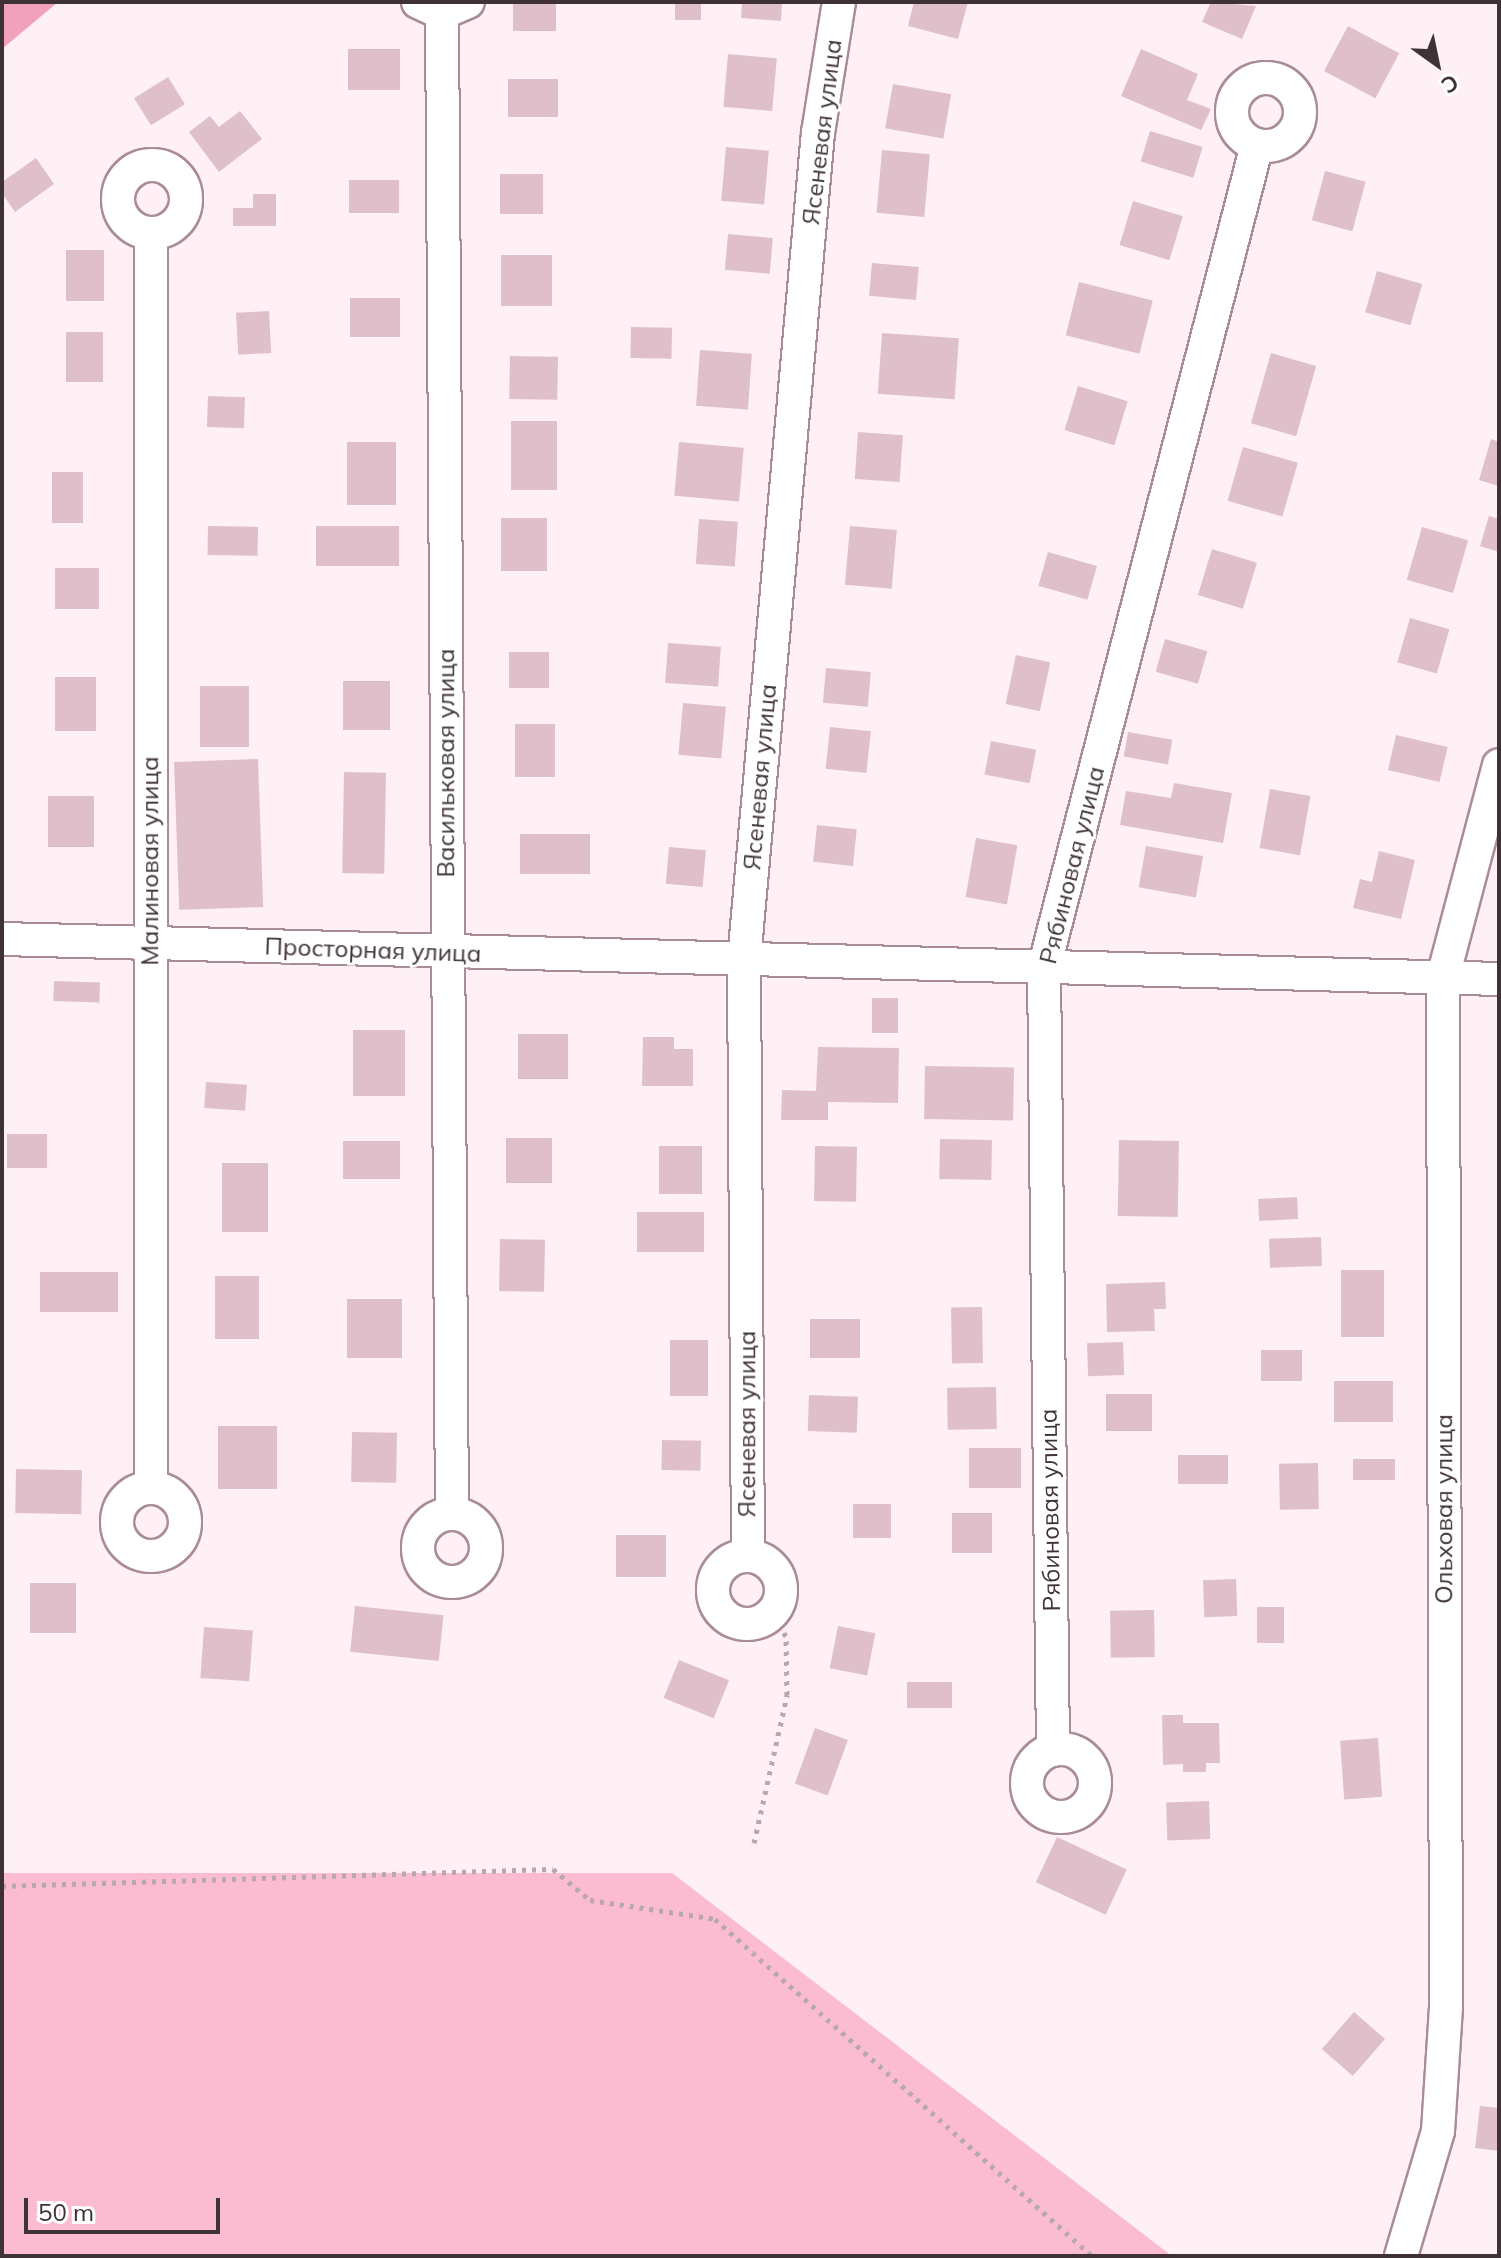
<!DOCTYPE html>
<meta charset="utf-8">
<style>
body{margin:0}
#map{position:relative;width:1501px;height:2258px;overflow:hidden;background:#fef0f4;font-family:Mulish,sans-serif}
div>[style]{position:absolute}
.green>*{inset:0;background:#fbbcd1}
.forest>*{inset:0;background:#f2a1bd}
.building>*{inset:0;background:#dfc0ca;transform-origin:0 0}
.path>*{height:5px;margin-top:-2.5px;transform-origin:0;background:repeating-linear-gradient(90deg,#b6a8ac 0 4px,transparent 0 10px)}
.roads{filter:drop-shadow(2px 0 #aa8c95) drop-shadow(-2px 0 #aa8c95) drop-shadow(0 2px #aa8c95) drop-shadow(0 -2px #aa8c95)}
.minor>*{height:32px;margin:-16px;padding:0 16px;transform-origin:16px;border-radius:16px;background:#fff}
.minor>.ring{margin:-16px;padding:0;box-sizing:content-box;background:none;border:32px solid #fff;border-radius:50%}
span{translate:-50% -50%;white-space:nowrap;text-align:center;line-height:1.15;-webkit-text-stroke:6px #fff;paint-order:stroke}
.street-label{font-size:24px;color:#3f3237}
.frame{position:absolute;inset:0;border:4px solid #3f3237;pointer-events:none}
.north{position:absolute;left:1397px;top:24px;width:80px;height:80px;-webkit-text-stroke:6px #fff;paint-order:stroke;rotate:147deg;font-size:22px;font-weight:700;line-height:32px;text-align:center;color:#3f3237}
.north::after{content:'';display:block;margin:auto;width:28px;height:36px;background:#3f3237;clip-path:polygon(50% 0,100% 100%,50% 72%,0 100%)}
.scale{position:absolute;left:24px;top:2198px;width:196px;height:36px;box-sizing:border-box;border:4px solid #3f3237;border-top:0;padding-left:10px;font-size:24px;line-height:28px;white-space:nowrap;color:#3f3237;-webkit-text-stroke:6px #fff;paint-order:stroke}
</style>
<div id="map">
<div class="green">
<i style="clip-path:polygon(2px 1873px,672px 1873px,1172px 2256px,2px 2256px)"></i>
</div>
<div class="forest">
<i style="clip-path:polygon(2px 2px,58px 2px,2px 49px)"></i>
</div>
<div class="building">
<i style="left:513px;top:2px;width:43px;height:29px"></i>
<i style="left:675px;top:2px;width:26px;height:18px"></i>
<i style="clip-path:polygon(742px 2px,782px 2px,781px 21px,741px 18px)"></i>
<i style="clip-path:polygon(914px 2px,968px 2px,958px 39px,908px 26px)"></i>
<i style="clip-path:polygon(1211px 2px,1256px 6px,1242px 39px,1202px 22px)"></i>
<i style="left:1348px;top:26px;width:58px;height:51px;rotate:28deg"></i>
<i style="left:348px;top:49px;width:52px;height:41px"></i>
<i style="clip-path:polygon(1141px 49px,1198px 74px,1187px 100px,1211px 109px,1201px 130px,1121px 96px)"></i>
<i style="left:728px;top:54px;width:49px;height:53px;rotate:5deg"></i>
<i style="left:168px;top:77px;width:32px;height:40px;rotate:58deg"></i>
<i style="left:508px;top:79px;width:50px;height:38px"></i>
<i style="left:893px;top:84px;width:59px;height:45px;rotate:10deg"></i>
<i style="clip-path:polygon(240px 111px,262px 139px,219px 172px,189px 132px,210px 116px,219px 127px)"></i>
<i style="left:1150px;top:131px;width:55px;height:32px;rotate:17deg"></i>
<i style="left:726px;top:147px;width:43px;height:54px;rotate:5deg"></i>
<i style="left:882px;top:150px;width:48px;height:63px;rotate:5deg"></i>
<i style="clip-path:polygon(36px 158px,54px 184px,15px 212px,2px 193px,2px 182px)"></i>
<i style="left:1325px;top:171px;width:42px;height:51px;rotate:15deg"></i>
<i style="left:500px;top:174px;width:43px;height:40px"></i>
<i style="left:349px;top:180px;width:50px;height:33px"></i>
<i style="clip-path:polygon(253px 194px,276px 194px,276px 226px,233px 226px,233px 208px,253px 208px)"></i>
<i style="left:1133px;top:201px;width:52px;height:46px;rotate:17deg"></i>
<i style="left:728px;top:234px;width:45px;height:36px;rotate:5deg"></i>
<i style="left:66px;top:250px;width:38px;height:51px"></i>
<i style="left:501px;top:255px;width:51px;height:51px"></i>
<i style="left:872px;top:263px;width:47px;height:33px;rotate:5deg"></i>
<i style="left:1377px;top:271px;width:47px;height:43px;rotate:16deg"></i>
<i style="left:1079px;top:282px;width:76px;height:55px;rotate:14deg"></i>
<i style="left:350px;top:298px;width:50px;height:39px"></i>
<i style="left:269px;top:311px;width:42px;height:33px;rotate:87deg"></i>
<i style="left:631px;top:327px;width:41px;height:31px;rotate:1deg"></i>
<i style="left:66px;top:332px;width:37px;height:50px"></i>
<i style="left:882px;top:333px;width:77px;height:61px;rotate:4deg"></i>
<i style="left:700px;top:350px;width:52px;height:56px;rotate:4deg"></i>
<i style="left:1271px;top:353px;width:47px;height:73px;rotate:16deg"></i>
<i style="left:510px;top:356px;width:48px;height:43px;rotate:1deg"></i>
<i style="left:1078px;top:386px;width:52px;height:46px;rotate:17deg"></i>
<i style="left:208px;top:396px;width:37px;height:31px;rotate:2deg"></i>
<i style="left:511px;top:421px;width:46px;height:69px"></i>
<i style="left:858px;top:432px;width:45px;height:47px;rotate:4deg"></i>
<i style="clip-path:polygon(1491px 439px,1499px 442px,1499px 486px,1479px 480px)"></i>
<i style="left:347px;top:442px;width:49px;height:63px"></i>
<i style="left:679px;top:442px;width:65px;height:54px;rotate:5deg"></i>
<i style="left:1243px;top:447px;width:57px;height:56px;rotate:16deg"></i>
<i style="left:52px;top:472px;width:31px;height:51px"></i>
<i style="clip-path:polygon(1489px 516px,1499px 519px,1499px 552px,1480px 546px)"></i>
<i style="left:501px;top:518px;width:46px;height:53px"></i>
<i style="left:699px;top:519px;width:39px;height:45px;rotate:4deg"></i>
<i style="left:208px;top:526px;width:50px;height:29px;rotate:1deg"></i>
<i style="left:316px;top:526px;width:83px;height:40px"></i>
<i style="left:850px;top:526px;width:47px;height:59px;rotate:5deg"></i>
<i style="left:1422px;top:527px;width:48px;height:55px;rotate:16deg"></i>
<i style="left:1212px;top:549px;width:47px;height:48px;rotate:17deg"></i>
<i style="left:1048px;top:552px;width:51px;height:35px;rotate:16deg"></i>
<i style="left:55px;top:568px;width:44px;height:41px"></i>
<i style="left:1410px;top:618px;width:41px;height:46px;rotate:16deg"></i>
<i style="left:1165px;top:639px;width:44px;height:34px;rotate:16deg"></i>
<i style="left:668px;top:643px;width:53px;height:40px;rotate:4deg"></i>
<i style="left:509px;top:652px;width:40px;height:36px"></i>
<i style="left:1016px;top:655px;width:35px;height:50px;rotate:12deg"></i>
<i style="left:826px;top:668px;width:45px;height:35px;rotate:5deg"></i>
<i style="left:55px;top:677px;width:41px;height:54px"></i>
<i style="left:343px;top:681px;width:47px;height:49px"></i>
<i style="left:200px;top:686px;width:49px;height:61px"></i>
<i style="left:683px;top:703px;width:43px;height:52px;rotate:5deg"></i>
<i style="left:515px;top:724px;width:40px;height:53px"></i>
<i style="left:830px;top:727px;width:41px;height:42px;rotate:6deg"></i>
<i style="left:1128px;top:732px;width:45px;height:25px;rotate:10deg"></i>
<i style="left:1396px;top:735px;width:53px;height:36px;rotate:13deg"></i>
<i style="left:991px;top:741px;width:46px;height:34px;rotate:11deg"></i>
<i style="left:258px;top:759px;width:148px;height:84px;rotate:88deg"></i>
<i style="left:344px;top:772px;width:42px;height:101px;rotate:1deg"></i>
<i style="clip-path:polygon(1174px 783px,1232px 793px,1223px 843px,1120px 825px,1126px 791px,1171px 798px)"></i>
<i style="left:1270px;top:789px;width:41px;height:60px;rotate:10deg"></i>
<i style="left:48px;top:796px;width:46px;height:51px"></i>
<i style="left:817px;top:825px;width:40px;height:37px;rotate:6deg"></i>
<i style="left:520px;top:834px;width:70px;height:40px"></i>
<i style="left:976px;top:838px;width:42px;height:60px;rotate:10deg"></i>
<i style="left:1146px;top:846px;width:58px;height:42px;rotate:10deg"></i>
<i style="left:669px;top:847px;width:37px;height:37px;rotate:5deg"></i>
<i style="clip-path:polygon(1379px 851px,1415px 860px,1401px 919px,1353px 908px,1360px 879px,1372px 882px)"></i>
<i style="left:54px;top:981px;width:46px;height:20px;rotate:2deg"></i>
<i style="left:872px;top:998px;width:26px;height:35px"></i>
<i style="left:353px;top:1030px;width:52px;height:66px"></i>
<i style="left:518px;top:1034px;width:50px;height:45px"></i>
<i style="clip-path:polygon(643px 1037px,674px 1037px,674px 1049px,693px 1049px,693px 1086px,642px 1086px)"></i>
<i style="clip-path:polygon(818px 1047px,899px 1048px,898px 1103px,828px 1102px,828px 1120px,781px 1120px,782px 1090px,816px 1091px)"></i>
<i style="left:925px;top:1066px;width:89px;height:53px;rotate:1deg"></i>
<i style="left:206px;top:1082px;width:41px;height:26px;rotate:4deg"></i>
<i style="left:7px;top:1134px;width:40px;height:34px"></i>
<i style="left:506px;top:1138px;width:46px;height:45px"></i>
<i style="left:940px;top:1139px;width:52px;height:40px;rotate:1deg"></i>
<i style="left:1119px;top:1140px;width:60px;height:76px;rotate:1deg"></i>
<i style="left:343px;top:1141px;width:57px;height:38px"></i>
<i style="left:659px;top:1146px;width:43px;height:48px"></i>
<i style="left:815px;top:1146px;width:42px;height:55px;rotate:1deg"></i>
<i style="left:222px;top:1163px;width:46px;height:69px"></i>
<i style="left:1297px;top:1197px;width:22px;height:39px;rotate:87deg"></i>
<i style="left:637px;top:1212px;width:67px;height:40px"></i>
<i style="left:1321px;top:1237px;width:29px;height:52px;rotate:88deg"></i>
<i style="left:500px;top:1239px;width:45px;height:52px;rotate:1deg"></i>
<i style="left:1341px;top:1270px;width:43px;height:67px"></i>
<i style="left:40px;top:1272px;width:78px;height:40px"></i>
<i style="left:215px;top:1276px;width:44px;height:63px"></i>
<i style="clip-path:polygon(1165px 1282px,1166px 1309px,1154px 1309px,1155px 1331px,1107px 1332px,1106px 1284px)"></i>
<i style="left:347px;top:1299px;width:55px;height:59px"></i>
<i style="left:982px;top:1307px;width:56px;height:31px;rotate:89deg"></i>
<i style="left:810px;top:1319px;width:50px;height:39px"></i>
<i style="left:670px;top:1340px;width:38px;height:56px"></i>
<i style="left:1123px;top:1342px;width:33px;height:36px;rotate:88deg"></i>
<i style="left:1261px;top:1350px;width:41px;height:31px"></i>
<i style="left:1393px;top:1381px;width:41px;height:59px;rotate:90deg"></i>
<i style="left:996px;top:1387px;width:42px;height:49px;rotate:89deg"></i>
<i style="left:1152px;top:1394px;width:37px;height:46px;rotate:90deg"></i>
<i style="left:809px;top:1395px;width:49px;height:36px;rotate:2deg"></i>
<i style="left:218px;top:1426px;width:59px;height:63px"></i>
<i style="left:352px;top:1432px;width:45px;height:50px;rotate:1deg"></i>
<i style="left:662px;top:1440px;width:39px;height:30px;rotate:1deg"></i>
<i style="left:1021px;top:1448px;width:40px;height:52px;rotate:90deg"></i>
<i style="left:1228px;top:1455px;width:29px;height:50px;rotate:90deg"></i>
<i style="left:1353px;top:1459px;width:42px;height:21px"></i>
<i style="left:1318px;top:1463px;width:46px;height:39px;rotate:89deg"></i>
<i style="left:16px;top:1469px;width:66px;height:44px;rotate:1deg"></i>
<i style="left:891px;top:1504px;width:34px;height:38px;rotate:90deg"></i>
<i style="left:952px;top:1513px;width:40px;height:40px"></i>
<i style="left:616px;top:1535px;width:50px;height:42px"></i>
<i style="left:1236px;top:1579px;width:37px;height:33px;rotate:88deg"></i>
<i style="left:30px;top:1583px;width:46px;height:50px"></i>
<i style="left:355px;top:1606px;width:89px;height:46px;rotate:6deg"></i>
<i style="left:1257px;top:1607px;width:27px;height:36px"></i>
<i style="left:1154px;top:1610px;width:47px;height:44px;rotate:89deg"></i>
<i style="left:838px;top:1626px;width:38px;height:43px;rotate:11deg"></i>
<i style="left:204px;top:1627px;width:49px;height:51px;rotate:4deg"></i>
<i style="left:679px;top:1660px;width:54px;height:41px;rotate:22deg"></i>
<i style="left:952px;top:1682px;width:26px;height:45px;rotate:90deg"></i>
<i style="clip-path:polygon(1162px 1715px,1183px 1715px,1183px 1723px,1219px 1723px,1220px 1763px,1206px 1763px,1206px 1772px,1183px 1772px,1183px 1764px,1163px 1765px)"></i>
<i style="left:815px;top:1728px;width:35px;height:59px;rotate:20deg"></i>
<i style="left:1378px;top:1738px;width:59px;height:38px;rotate:86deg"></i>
<i style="left:1209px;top:1801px;width:38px;height:43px;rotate:88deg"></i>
<i style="left:1057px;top:1837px;width:77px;height:50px;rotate:25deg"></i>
<i style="left:1354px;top:2012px;width:41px;height:49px;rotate:41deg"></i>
<i style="clip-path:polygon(1480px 2106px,1499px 2108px,1499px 2151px,1475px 2148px)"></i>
</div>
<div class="path">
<i style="left:754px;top:1843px;width:152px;rotate:-77.4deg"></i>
<i style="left:787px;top:1695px;width:59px;rotate:-91deg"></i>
<i style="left:786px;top:1636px;width:26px;rotate:-126deg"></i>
<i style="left:2px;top:1886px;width:551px;rotate:-1.77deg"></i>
<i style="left:553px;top:1869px;width:48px;rotate:40deg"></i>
<i style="left:590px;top:1900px;width:126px;rotate:8.6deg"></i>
<i style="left:715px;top:1919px;width:506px;rotate:41.79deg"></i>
</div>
<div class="roads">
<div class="minor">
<i style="left:418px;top:2px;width:26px;rotate:25deg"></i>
<i style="left:442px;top:13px;width:28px;rotate:-23deg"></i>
<i style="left:442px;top:13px;width:1500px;rotate:89.62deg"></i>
<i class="ring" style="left:1232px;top:78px;width:36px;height:36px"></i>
<i class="ring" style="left:118px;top:165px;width:36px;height:36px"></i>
<i style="left:2px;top:939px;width:1498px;rotate:1.53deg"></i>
<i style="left:151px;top:1487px;width:1253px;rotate:-90deg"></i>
<i class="ring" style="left:117px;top:1488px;width:36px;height:36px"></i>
<i class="ring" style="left:418px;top:1514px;width:36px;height:36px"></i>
<i style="left:748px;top:1555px;width:595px;rotate:-90.39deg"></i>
<i style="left:744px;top:960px;width:830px;rotate:-84.89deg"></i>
<i style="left:818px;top:133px;width:133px;rotate:-80.9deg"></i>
<i class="ring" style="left:713px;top:1556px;width:36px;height:36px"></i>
<i class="ring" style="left:1027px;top:1749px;width:36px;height:36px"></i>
<i style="left:1053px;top:1750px;width:782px;rotate:-90.66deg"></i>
<i style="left:1044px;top:968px;width:850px;rotate:-75.49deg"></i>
<i style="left:1401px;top:2256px;width:130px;rotate:-73.5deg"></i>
<i style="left:1438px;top:2131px;width:124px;rotate:-86.3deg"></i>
<i style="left:1446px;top:2007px;width:1030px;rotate:-90.17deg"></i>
<i style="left:1443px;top:977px;width:219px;rotate:-75.2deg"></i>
</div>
</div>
<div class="street-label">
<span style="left:822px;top:132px;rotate:-83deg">Ясеневая улица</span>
<span style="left:446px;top:763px;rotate:-90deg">Васильковая улица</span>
<span style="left:760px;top:777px;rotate:-85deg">Ясеневая улица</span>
<span style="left:150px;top:861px;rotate:-90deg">Малиновая улица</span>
<span style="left:1072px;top:865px;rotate:-76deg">Рябиновая улица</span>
<span style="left:373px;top:950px;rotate:2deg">Просторная улица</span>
<span style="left:747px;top:1424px;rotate:-90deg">Ясеневая улица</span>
<span style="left:1444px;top:1509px;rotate:-90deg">Ольховая улица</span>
<span style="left:1050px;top:1510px;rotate:-91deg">Рябиновая улица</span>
</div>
<div class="frame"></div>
<div class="north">С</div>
<div class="scale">50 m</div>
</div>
